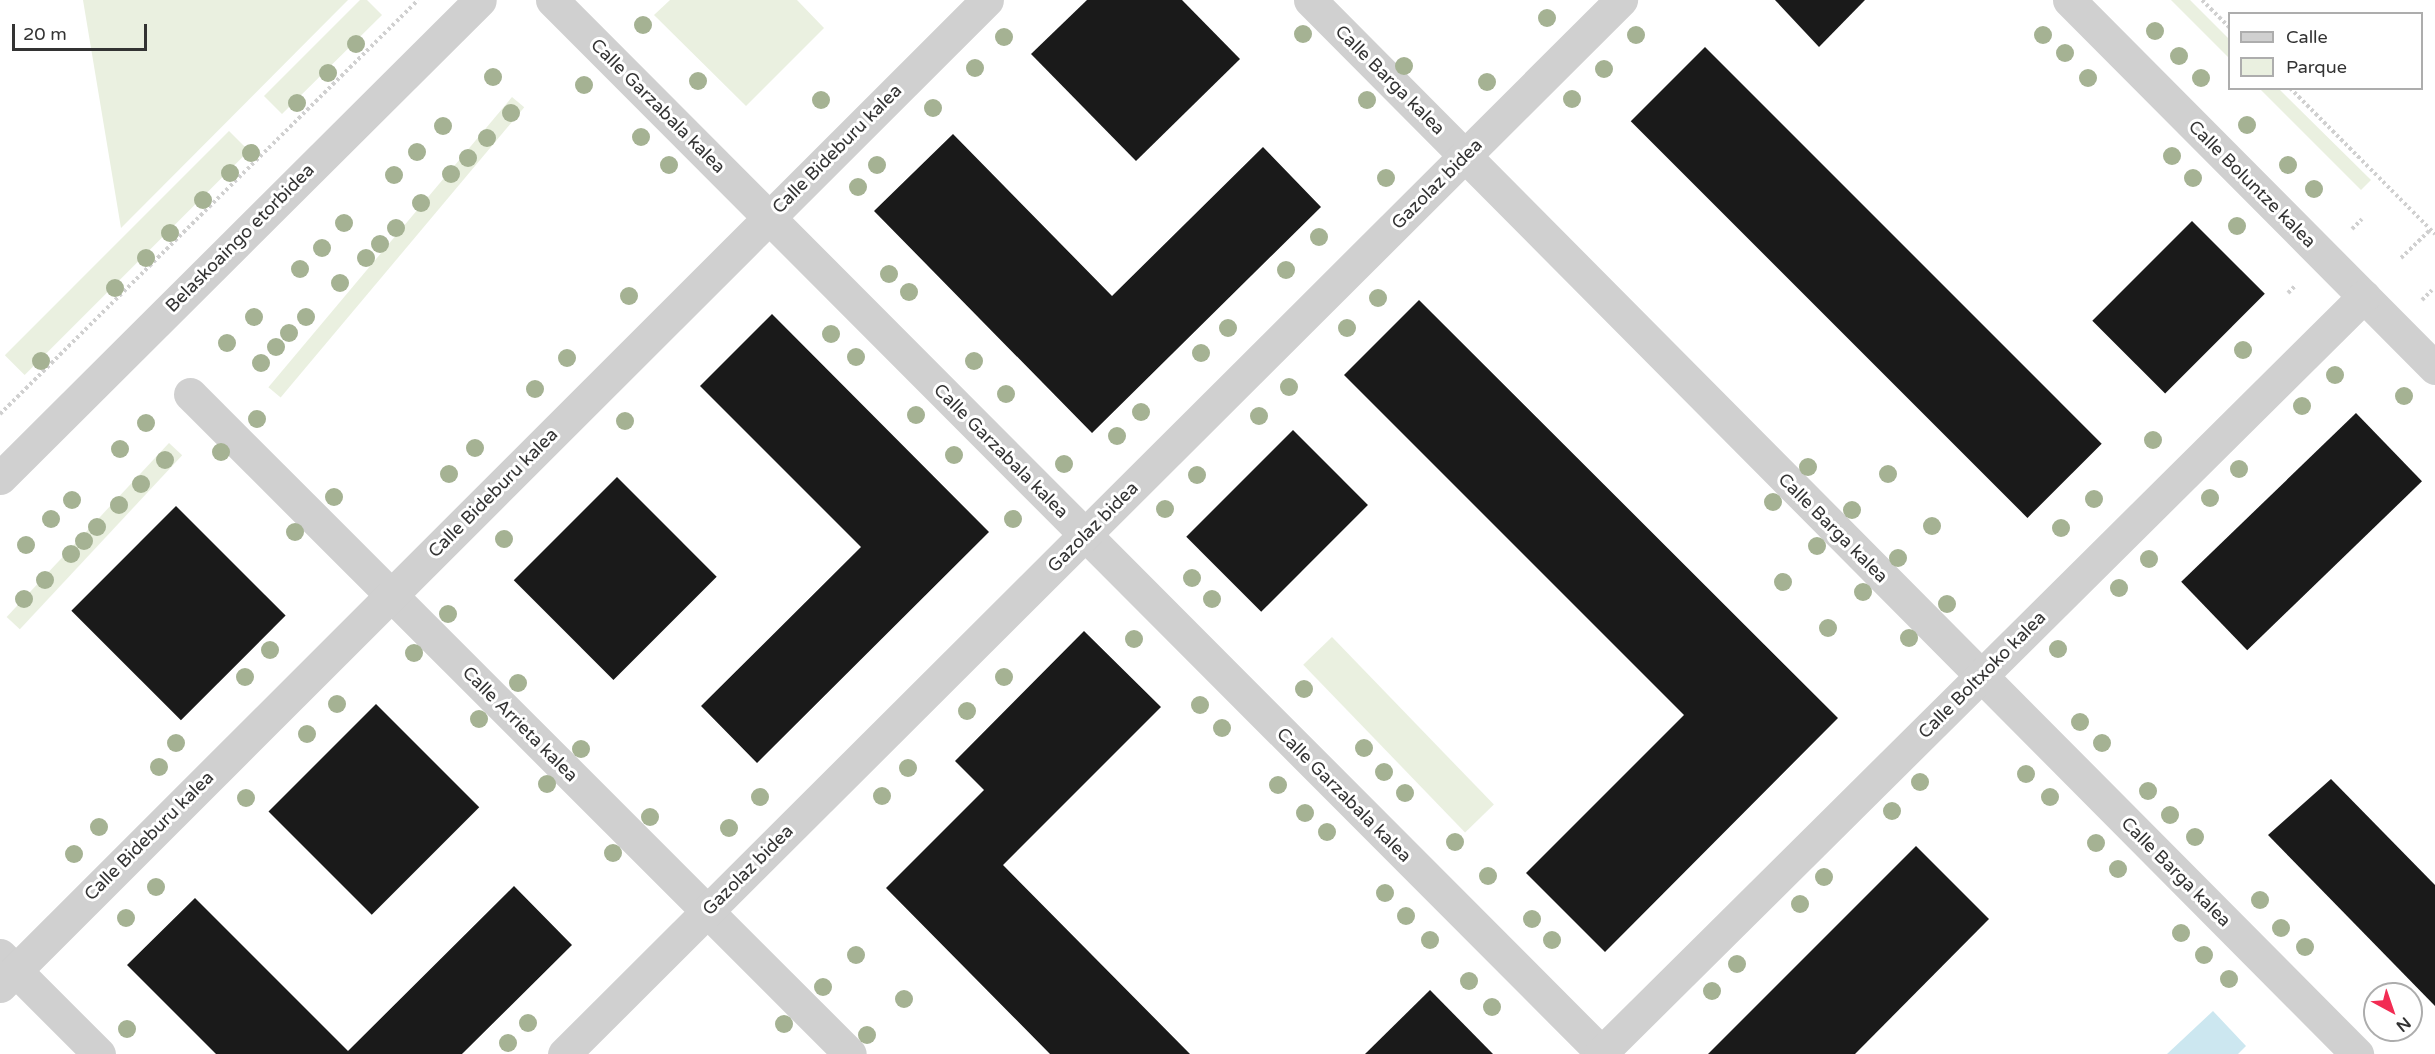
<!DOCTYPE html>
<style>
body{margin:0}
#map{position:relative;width:2435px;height:1054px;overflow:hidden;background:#fff;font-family:"Varela Round",sans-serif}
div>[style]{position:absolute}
.green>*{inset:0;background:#eaf0e0;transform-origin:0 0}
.water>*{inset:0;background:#cce7f0}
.building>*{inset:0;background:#1a1a1a;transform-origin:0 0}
.path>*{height:4px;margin-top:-2px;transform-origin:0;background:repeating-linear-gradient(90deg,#d0d0d0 0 3px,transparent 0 6px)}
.minor>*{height:33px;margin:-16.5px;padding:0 16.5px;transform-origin:16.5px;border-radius:16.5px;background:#d0d0d0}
.trees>*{width:18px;height:18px;margin:-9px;border-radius:50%;background:#a5b293}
span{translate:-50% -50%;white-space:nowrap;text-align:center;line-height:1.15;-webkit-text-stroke:6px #fff;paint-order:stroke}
.street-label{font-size:18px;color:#333}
.legend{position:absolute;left:2228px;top:12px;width:195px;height:78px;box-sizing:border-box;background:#fff;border:2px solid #adadad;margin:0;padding:8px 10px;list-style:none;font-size:18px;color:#333}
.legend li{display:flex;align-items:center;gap:12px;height:30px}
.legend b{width:30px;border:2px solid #adadad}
.north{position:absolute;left:2363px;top:982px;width:60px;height:60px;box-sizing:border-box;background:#fff;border:2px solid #adadad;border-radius:50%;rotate:140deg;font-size:16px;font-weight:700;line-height:24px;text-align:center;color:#333}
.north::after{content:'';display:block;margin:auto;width:21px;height:27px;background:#f22c53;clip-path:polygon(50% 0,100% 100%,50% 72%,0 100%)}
.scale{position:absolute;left:12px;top:24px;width:135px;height:27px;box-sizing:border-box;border:3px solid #333;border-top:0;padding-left:8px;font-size:18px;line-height:21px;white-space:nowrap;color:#333;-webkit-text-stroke:4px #fff;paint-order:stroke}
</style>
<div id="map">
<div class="green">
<i style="clip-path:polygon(83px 0,348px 0,121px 228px)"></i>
<i style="clip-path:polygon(360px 0,367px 0,382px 15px,282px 114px,264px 96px)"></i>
<i style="clip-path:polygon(670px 0,797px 0,824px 28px,746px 106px,654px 15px)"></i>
<i style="clip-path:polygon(2171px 0,2190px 0,2229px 39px,2229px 58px)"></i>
<i style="clip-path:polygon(2260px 89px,2279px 89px,2371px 180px,2361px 190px)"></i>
<i style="left:512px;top:97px;width:16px;height:379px;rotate:40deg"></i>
<i style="left:229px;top:131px;width:28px;height:317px;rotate:45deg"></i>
<i style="left:169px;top:443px;width:18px;height:238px;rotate:43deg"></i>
<i style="left:1332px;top:637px;width:233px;height:40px;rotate:46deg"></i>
</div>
<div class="water">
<i style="clip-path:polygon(2213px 1011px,2246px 1046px,2238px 1054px,2167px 1054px)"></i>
</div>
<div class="building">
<i style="clip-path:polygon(1087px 0,1182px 0,1240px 59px,1136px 161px,1031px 54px)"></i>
<i style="clip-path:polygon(1775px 0,1865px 0,1819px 47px)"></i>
<i style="left:1705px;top:47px;width:561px;height:105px;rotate:45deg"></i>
<i style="clip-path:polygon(953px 134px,1112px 296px,1263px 147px,1321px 207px,1092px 433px,874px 211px)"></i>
<i style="left:2192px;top:221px;width:103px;height:141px;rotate:45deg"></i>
<i style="clip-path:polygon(1419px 300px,1838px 718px,1605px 952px,1526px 873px,1684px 715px,1344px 375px)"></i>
<i style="clip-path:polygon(772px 314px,989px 532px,757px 763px,701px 706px,861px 547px,700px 386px)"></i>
<i style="left:2356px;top:413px;width:95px;height:243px;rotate:46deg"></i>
<i style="left:1293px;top:430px;width:106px;height:151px;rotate:45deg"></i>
<i style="left:617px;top:477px;width:141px;height:146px;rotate:45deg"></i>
<i style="left:176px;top:506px;width:155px;height:148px;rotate:45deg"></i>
<i style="clip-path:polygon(1084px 631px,1161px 707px,1003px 865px,1190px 1054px,1050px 1054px,886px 888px,984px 790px,955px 761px)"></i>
<i style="left:376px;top:704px;width:146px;height:152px;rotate:45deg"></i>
<i style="clip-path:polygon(2331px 779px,2435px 885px,2435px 1006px,2268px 835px)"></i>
<i style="clip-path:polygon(1916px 846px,1989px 919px,1855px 1054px,1708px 1054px)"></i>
<i style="clip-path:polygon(514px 886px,572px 945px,462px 1054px,216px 1054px,127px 965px,195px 898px,348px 1051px)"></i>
<i style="clip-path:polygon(1430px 990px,1493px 1054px,1365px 1054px)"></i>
</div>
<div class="path">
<i style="left:2202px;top:0;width:40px;rotate:45deg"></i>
<i style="left:2290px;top:88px;width:206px;rotate:45.2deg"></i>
<i style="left:2352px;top:229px;width:14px;rotate:-45deg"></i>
<i style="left:2401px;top:258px;width:40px;rotate:-44deg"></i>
<i style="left:2288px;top:293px;width:11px;rotate:-45deg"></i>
<i style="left:2422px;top:300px;width:14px;rotate:-45deg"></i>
<i style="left:0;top:414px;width:588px;rotate:-44.72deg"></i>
</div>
<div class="minor">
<i style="left:552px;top:0;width:1488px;rotate:45.08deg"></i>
<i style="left:1310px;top:0;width:1486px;rotate:45.19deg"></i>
<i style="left:2069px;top:0;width:519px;rotate:45.16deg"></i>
<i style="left:190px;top:394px;width:933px;rotate:45deg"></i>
<i style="left:0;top:478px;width:677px;rotate:-44.88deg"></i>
<i style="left:0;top:955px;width:140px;rotate:45deg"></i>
<i style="left:0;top:986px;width:1395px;rotate:-44.97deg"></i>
<i style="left:564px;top:1054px;width:1493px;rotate:-44.92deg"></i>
<i style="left:1600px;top:1054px;width:1076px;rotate:-44.77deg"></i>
</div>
<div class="trees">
<i style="left:1547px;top:18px"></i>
<i style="left:643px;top:25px"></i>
<i style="left:2155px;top:31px"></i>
<i style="left:1303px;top:34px"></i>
<i style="left:1636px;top:35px"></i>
<i style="left:2043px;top:35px"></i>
<i style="left:1004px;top:37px"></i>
<i style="left:356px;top:44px"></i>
<i style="left:2065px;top:53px"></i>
<i style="left:2179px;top:56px"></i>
<i style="left:1404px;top:66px"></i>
<i style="left:975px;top:68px"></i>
<i style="left:1604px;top:69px"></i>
<i style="left:328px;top:73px"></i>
<i style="left:493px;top:77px"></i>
<i style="left:2088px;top:78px"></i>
<i style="left:2201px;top:78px"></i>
<i style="left:698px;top:81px"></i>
<i style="left:1487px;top:82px"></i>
<i style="left:584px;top:85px"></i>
<i style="left:1572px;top:99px"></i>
<i style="left:821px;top:100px"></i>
<i style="left:1367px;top:100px"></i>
<i style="left:297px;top:103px"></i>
<i style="left:933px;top:108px"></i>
<i style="left:511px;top:113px"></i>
<i style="left:2247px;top:125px"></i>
<i style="left:443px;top:126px"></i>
<i style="left:641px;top:137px"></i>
<i style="left:487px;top:138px"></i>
<i style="left:417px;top:152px"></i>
<i style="left:251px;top:153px"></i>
<i style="left:2172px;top:156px"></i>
<i style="left:468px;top:158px"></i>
<i style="left:669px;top:165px"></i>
<i style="left:877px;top:165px"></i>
<i style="left:2288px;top:165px"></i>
<i style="left:230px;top:173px"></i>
<i style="left:451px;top:174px"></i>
<i style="left:394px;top:175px"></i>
<i style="left:1386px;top:178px"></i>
<i style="left:2193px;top:178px"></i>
<i style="left:858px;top:187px"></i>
<i style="left:2314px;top:189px"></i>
<i style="left:203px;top:200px"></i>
<i style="left:421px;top:203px"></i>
<i style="left:344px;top:223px"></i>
<i style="left:2237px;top:226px"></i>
<i style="left:396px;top:228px"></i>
<i style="left:170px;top:233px"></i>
<i style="left:1319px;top:237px"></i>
<i style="left:380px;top:244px"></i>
<i style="left:322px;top:248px"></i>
<i style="left:146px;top:258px"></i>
<i style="left:366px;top:258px"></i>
<i style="left:300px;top:269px"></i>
<i style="left:1286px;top:270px"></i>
<i style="left:889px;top:274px"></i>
<i style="left:340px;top:283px"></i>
<i style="left:115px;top:288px"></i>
<i style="left:909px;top:292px"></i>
<i style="left:629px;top:296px"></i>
<i style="left:1378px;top:298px"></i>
<i style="left:254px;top:317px"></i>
<i style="left:306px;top:317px"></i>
<i style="left:1228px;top:328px"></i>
<i style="left:1347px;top:328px"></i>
<i style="left:289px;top:333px"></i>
<i style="left:831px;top:334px"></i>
<i style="left:227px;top:343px"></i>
<i style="left:276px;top:347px"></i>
<i style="left:2243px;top:350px"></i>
<i style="left:1201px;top:353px"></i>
<i style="left:856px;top:357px"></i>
<i style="left:567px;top:358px"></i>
<i style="left:41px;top:361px"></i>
<i style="left:974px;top:361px"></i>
<i style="left:261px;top:363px"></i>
<i style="left:2335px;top:375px"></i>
<i style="left:1289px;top:387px"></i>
<i style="left:535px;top:389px"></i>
<i style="left:1006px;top:394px"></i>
<i style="left:2404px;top:396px"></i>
<i style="left:2302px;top:406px"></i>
<i style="left:1141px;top:412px"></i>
<i style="left:916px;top:415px"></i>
<i style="left:1259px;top:416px"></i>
<i style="left:257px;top:419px"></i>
<i style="left:625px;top:421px"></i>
<i style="left:146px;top:423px"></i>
<i style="left:1117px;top:436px"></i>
<i style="left:2153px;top:440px"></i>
<i style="left:475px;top:448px"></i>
<i style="left:120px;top:449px"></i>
<i style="left:221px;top:452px"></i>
<i style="left:954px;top:455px"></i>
<i style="left:165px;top:460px"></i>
<i style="left:1064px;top:464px"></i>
<i style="left:1808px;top:467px"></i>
<i style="left:2239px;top:469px"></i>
<i style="left:449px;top:474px"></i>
<i style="left:1888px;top:474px"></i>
<i style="left:1197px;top:475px"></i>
<i style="left:141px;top:484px"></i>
<i style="left:334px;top:497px"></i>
<i style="left:2210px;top:498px"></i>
<i style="left:2094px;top:499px"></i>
<i style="left:72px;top:500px"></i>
<i style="left:1773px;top:502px"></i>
<i style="left:119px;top:505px"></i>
<i style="left:1165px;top:509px"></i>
<i style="left:1852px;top:510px"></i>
<i style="left:51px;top:519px"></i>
<i style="left:1013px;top:519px"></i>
<i style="left:1932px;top:526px"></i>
<i style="left:97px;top:527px"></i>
<i style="left:2061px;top:528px"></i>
<i style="left:295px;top:532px"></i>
<i style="left:504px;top:539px"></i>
<i style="left:84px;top:541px"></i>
<i style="left:26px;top:545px"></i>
<i style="left:1817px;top:546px"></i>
<i style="left:71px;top:554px"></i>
<i style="left:1898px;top:558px"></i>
<i style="left:2149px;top:559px"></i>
<i style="left:1192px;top:578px"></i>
<i style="left:45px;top:580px"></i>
<i style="left:1783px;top:582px"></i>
<i style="left:2119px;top:588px"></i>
<i style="left:1863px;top:592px"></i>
<i style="left:24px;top:599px"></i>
<i style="left:1212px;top:599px"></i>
<i style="left:1947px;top:604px"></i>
<i style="left:448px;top:614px"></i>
<i style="left:1828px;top:628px"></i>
<i style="left:1909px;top:638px"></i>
<i style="left:1134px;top:639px"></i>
<i style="left:2058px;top:649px"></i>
<i style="left:270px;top:650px"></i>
<i style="left:414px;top:653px"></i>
<i style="left:245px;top:677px"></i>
<i style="left:1004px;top:677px"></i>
<i style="left:518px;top:683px"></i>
<i style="left:1304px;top:689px"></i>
<i style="left:337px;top:704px"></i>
<i style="left:1200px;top:705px"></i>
<i style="left:967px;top:711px"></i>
<i style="left:479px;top:719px"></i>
<i style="left:2080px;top:722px"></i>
<i style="left:1222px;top:728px"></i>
<i style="left:307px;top:734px"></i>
<i style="left:176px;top:743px"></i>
<i style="left:2102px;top:743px"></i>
<i style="left:1364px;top:748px"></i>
<i style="left:581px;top:749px"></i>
<i style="left:159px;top:767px"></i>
<i style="left:908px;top:768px"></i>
<i style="left:1384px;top:772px"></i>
<i style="left:2026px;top:774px"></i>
<i style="left:1920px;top:782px"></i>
<i style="left:547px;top:784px"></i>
<i style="left:1278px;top:785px"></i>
<i style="left:2148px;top:791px"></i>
<i style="left:1405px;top:793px"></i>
<i style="left:882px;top:796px"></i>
<i style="left:760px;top:797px"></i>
<i style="left:2050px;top:797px"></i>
<i style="left:246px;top:798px"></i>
<i style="left:1892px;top:811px"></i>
<i style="left:1305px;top:813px"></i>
<i style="left:2170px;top:815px"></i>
<i style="left:650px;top:817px"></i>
<i style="left:99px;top:827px"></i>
<i style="left:729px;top:828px"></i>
<i style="left:1327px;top:832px"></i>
<i style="left:2195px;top:837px"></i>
<i style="left:1455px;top:842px"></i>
<i style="left:2096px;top:843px"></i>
<i style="left:613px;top:853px"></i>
<i style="left:74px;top:854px"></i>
<i style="left:2118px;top:869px"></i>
<i style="left:1488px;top:876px"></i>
<i style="left:1824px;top:877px"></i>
<i style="left:156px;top:887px"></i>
<i style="left:1385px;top:893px"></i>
<i style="left:2260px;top:900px"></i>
<i style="left:1800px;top:904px"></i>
<i style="left:1406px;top:916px"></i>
<i style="left:126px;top:918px"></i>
<i style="left:1532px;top:919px"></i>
<i style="left:2281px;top:928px"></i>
<i style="left:2181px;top:933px"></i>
<i style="left:1430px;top:940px"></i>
<i style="left:1552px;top:940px"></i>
<i style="left:2305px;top:947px"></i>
<i style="left:856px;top:955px"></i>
<i style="left:2204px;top:955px"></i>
<i style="left:1737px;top:964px"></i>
<i style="left:2229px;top:979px"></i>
<i style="left:1469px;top:981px"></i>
<i style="left:823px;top:987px"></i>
<i style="left:1712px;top:991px"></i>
<i style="left:904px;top:999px"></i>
<i style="left:1492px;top:1007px"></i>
<i style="left:528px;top:1023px"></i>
<i style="left:784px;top:1024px"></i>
<i style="left:127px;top:1029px"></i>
<i style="left:867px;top:1035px"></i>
<i style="left:508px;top:1043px"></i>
</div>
<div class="street-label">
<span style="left:1390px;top:80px;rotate:45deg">Calle Barga kalea</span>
<span style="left:658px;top:106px;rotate:45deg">Calle Garzabala kalea</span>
<span style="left:837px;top:149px;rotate:-45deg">Calle Bideburu kalea</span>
<span style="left:1437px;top:184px;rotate:-45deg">Gazolaz bidea</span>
<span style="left:2252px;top:184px;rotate:45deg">Calle Boluntze kalea</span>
<span style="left:240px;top:238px;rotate:-45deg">Belaskoaingo etorbidea</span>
<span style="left:1001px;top:451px;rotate:45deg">Calle Garzabala kalea</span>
<span style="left:493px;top:493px;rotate:-45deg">Calle Bideburu kalea</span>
<span style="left:1093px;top:527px;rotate:-45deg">Gazolaz bidea</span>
<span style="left:1833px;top:528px;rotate:45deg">Calle Barga kalea</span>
<span style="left:1982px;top:675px;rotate:-45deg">Calle Boltxoko kalea</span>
<span style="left:520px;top:724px;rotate:45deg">Calle Arrieta kalea</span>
<span style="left:1344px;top:795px;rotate:45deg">Calle Garzabala kalea</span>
<span style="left:149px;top:836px;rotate:-45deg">Calle Bideburu kalea</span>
<span style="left:748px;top:870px;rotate:-45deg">Gazolaz bidea</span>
<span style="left:2176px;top:872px;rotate:45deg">Calle Barga kalea</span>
</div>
<ul class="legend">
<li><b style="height:8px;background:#d0d0d0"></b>Calle</li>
<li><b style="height:16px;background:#eaf0e0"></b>Parque</li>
</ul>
<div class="north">N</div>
<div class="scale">20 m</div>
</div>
